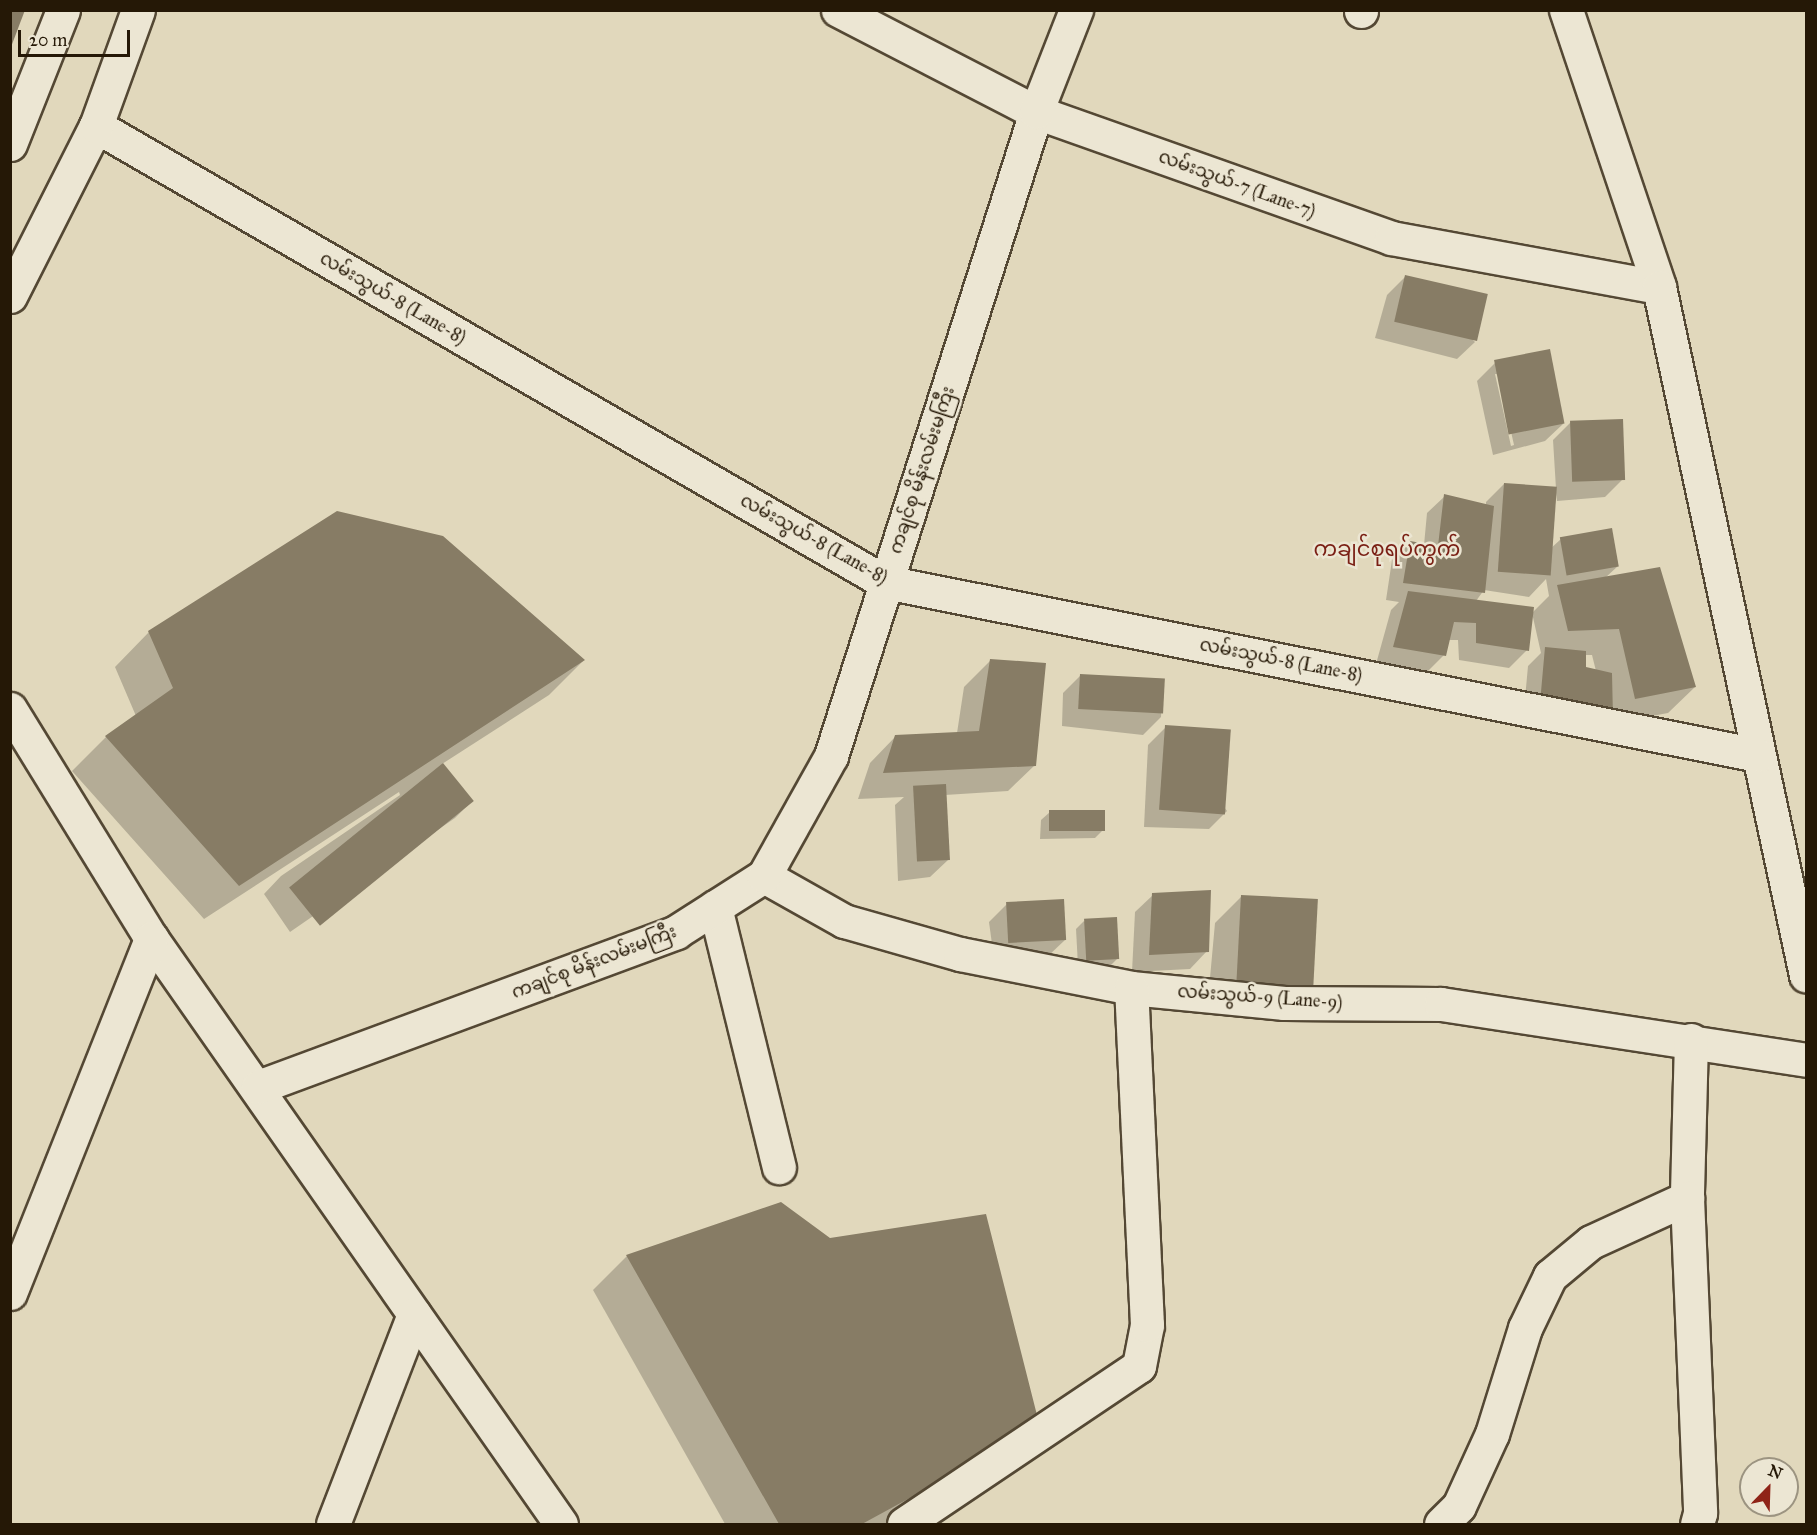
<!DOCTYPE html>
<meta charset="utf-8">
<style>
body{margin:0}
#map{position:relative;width:1817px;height:1535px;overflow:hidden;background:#e1d8bc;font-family:"IM FELL Great Primer","Noto Sans Myanmar",serif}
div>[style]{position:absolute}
.shadow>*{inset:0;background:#0003}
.building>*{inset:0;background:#877c65;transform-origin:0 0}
.roads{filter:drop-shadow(2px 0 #544834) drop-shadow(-2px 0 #544834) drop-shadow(0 2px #544834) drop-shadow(0 -2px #544834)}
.minor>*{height:33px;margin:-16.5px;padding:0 16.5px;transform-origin:16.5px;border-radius:16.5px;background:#ece6d3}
span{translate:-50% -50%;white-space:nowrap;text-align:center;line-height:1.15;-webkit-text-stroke:5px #ece6d3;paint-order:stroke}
.street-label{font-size:18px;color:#251806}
.quarter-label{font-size:21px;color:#7a1f14}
.frame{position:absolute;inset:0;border:12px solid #251806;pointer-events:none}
.north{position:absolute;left:1739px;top:1457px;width:60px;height:60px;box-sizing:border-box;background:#ece6d3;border:2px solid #9c9481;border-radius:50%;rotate:23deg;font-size:16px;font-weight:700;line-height:24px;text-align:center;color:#251806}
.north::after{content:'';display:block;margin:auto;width:21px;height:27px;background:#8f2418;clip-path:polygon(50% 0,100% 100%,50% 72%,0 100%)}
.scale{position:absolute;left:18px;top:30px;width:112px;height:27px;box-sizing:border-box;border:3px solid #251806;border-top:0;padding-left:8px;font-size:18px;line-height:21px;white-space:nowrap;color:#251806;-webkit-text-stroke:4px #ece6d3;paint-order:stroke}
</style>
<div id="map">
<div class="shadow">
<i style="clip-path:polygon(1405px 277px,1475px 342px,1457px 359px,1375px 338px,1387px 295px)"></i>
<i style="clip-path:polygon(evenodd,1495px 363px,1563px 424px,1545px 441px,1493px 455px,1477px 381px,1495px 363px,1495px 374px,1498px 374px,1514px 445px,1511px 446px,1495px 374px)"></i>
<i style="clip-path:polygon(evenodd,1571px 422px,1623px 479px,1605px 497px,1557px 501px,1556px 493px,1549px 550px,1561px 539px,1618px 566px,1605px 578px,1695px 687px,1668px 713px,1609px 724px,1523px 720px,1528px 666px,1541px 653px,1532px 613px,1549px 596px,1546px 579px,1529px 597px,1484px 590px,1476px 601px,1527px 650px,1509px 668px,1459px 660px,1458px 640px,1448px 640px,1444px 655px,1426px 673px,1376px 664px,1391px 610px,1399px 602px,1386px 600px,1392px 560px,1410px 543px,1424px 545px,1427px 513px,1445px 496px,1486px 505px,1486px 502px,1504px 484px,1556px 489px,1553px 440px,1571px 422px,1585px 655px,1592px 655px,1596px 671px,1584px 669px,1585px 655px)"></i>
<i style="clip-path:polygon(149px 632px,583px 661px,549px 695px,442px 764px,472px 801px,455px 818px,290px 932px,264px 894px,281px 876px,400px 795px,399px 792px,204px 919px,72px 771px,106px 737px,136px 716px,115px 667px)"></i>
<i style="clip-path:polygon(990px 661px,1035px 765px,1008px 791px,945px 795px,948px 860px,930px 877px,898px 881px,895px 805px,904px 797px,858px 799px,870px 763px,896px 736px,957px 733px,964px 687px)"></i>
<i style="clip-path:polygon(1081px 675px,1163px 679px,1161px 717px,1143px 735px,1062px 726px,1063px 693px)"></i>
<i style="clip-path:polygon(1166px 727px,1227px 811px,1209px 829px,1144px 827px,1148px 745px)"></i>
<i style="clip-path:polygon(1050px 812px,1103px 830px,1095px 838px,1040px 839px,1041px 820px)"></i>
<i style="clip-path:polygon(1153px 895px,1207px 951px,1190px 969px,1132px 972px,1135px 912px)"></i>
<i style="clip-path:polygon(1241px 897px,1316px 900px,1207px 1011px,1215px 923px)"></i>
<i style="clip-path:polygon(1007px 904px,1065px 940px,1047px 957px,994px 959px,989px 922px)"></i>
<i style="clip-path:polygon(1084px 921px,1118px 958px,1109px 967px,1078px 966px,1076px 929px)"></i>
<i style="clip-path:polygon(627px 1256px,1004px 1461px,888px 1524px,725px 1524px,593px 1290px)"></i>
</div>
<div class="building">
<i style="clip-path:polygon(10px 10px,25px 10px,11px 47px,10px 47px)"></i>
<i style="left:1405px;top:275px;width:85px;height:48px;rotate:13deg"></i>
<i style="left:1550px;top:349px;width:76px;height:57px;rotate:79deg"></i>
<i style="left:1623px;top:419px;width:61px;height:53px;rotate:88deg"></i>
<i style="left:1504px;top:483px;width:53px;height:89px;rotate:4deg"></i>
<i style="clip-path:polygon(1444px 494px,1494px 506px,1485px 593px,1403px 583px,1410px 541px,1438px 546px)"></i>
<i style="clip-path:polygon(337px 511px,443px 536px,585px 660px,239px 886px,105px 736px,173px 688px,148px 631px)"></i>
<i style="left:1612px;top:528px;width:39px;height:53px;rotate:80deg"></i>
<i style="clip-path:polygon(1660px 567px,1696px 687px,1635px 699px,1619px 629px,1568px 631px,1557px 585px)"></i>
<i style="clip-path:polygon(1408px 591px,1534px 607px,1529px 651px,1476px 643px,1476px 623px,1454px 622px,1446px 656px,1393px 647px)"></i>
<i style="clip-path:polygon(1545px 647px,1586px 651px,1586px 667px,1612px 673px,1613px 718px,1540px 703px)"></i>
<i style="clip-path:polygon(990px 659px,1046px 663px,1036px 766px,883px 773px,895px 735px,979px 731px)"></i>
<i style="left:1080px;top:674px;width:85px;height:35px;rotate:3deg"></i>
<i style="left:1165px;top:725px;width:66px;height:85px;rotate:4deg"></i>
<i style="left:443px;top:763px;width:49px;height:198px;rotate:51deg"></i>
<i style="left:946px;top:784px;width:76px;height:33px;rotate:87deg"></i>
<i style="left:1049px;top:810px;width:56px;height:21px"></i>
<i style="clip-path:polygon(1211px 890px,1209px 952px,1149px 955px,1152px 893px)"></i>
<i style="left:1241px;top:895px;width:77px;height:90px;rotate:3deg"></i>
<i style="left:1064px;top:899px;width:41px;height:58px;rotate:87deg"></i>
<i style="left:1117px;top:917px;width:42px;height:33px;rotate:87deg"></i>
<i style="clip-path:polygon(781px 1202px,830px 1238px,986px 1214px,1040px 1427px,862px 1524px,779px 1524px,626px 1255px)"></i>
</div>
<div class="roads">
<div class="minor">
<i style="left:838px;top:10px;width:223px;rotate:27.3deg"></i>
<i style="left:1036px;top:112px;width:377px;rotate:19.5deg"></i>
<i style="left:1391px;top:238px;width:272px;rotate:10.4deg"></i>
<i style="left:1566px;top:10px;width:292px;rotate:71.4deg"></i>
<i style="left:1659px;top:287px;width:704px;rotate:77.94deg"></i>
<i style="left:1361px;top:11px;width:1px;rotate:-90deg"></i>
<i style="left:96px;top:126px;width:911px;rotate:30.03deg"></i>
<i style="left:885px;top:582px;width:890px;rotate:11.21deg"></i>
<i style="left:10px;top:144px;width:144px;rotate:-68.4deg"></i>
<i style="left:10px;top:296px;width:191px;rotate:-63.2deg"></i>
<i style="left:96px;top:126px;width:123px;rotate:-70.1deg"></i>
<i style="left:10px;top:709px;width:269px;rotate:58.4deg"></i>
<i style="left:151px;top:938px;width:715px;rotate:55.02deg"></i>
<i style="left:764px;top:876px;width:92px;rotate:29.4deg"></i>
<i style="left:844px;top:921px;width:121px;rotate:15.9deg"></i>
<i style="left:960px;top:954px;width:174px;rotate:11.2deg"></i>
<i style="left:1131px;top:988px;width:154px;rotate:5.6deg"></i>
<i style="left:1284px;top:1003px;width:157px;rotate:0.4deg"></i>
<i style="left:1441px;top:1004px;width:369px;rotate:8.7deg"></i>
<i style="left:715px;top:907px;width:268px;rotate:76.2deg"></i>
<i style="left:1691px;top:1040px;width:158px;rotate:91.5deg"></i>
<i style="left:1687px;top:1198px;width:315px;rotate:87.6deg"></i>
<i style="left:1700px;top:1513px;width:11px;rotate:105deg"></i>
<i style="left:258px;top:1087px;width:446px;rotate:-20.3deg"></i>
<i style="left:676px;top:932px;width:104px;rotate:-32.5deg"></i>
<i style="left:764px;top:876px;width:137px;rotate:-60.8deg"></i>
<i style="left:831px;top:756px;width:676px;rotate:-72.34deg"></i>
<i style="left:1036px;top:112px;width:110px;rotate:-68.6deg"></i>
<i style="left:10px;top:1293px;width:382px;rotate:-68.3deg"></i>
<i style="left:333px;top:1524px;width:225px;rotate:-68.9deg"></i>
<i style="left:904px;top:1524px;width:283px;rotate:-33.9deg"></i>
<i style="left:1139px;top:1366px;width:42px;rotate:-79deg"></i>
<i style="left:1147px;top:1325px;width:337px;rotate:-92.7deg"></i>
<i style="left:1441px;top:1524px;width:25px;rotate:-45deg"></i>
<i style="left:1459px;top:1506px;width:79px;rotate:-65.4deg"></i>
<i style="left:1492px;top:1434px;width:111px;rotate:-72.7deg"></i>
<i style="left:1525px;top:1328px;width:58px;rotate:-64.3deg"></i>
<i style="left:1550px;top:1276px;width:53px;rotate:-39.7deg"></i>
<i style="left:1591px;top:1242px;width:106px;rotate:-24.6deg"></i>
</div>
</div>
<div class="street-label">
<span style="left:1237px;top:184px;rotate:20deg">လမ်းသွယ်-7 (Lane-7)</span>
<span style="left:393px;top:298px;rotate:30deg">လမ်းသွယ်-8 (Lane-8)</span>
<span style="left:922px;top:470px;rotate:-72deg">ကချင်စု မိန်းလမ်းမကြီး</span>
<span style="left:814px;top:539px;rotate:29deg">လမ်းသွယ်-8 (Lane-8)</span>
<span style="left:1281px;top:660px;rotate:11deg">လမ်းသွယ်-8 (Lane-8)</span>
<span style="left:594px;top:962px;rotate:-21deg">ကချင်စု မိန်းလမ်းမကြီး</span>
<span style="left:1260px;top:997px;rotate:4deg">လမ်းသွယ်-9 (Lane-9)</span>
</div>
<div class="quarter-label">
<span style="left:1387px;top:549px">ကချင်စုရပ်ကွက်</span>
</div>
<div class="frame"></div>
<div class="north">N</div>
<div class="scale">20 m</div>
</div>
